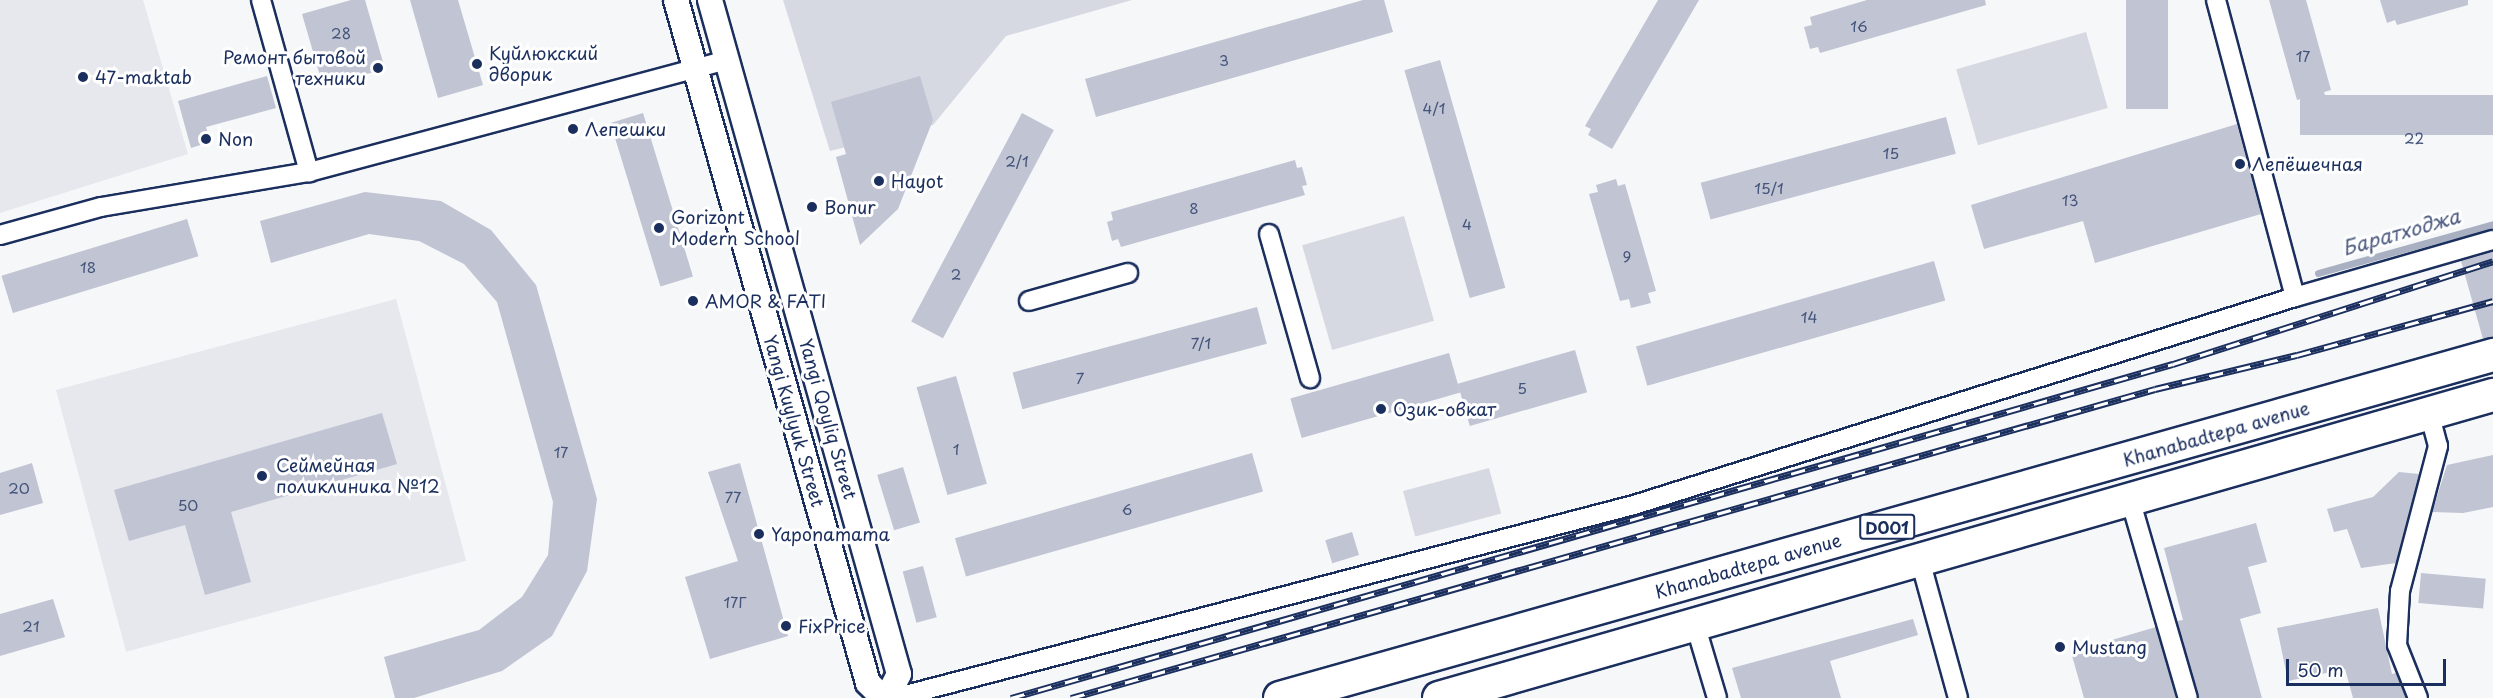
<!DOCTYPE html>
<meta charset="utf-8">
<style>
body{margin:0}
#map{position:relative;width:2493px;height:698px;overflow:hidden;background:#f6f7f9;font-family:"Playpen Sans",sans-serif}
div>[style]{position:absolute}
.built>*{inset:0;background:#e6e8ee;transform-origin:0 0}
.green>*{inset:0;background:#d6d9e2;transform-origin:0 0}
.stream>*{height:7px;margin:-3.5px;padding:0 3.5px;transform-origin:3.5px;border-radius:3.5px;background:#a9b0c1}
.building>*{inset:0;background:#c0c4d3;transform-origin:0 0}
.roads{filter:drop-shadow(2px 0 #1b2f5e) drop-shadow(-2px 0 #1b2f5e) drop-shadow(0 2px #1b2f5e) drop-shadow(0 -2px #1b2f5e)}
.street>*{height:18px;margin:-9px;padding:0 9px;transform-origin:9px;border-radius:9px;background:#fff}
.secondary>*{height:24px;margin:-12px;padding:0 12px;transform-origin:12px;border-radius:12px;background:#fff}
.highway>*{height:32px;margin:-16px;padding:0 16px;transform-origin:16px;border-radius:16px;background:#fff}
.rail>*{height:7px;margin-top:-3.5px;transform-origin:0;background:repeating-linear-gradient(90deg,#fff 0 14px,#1b2f5e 0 28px);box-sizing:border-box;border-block:2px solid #1b2f5e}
.dots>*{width:16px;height:16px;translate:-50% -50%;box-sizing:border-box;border:3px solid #fff;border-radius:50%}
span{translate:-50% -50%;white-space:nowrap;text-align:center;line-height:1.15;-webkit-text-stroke:6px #fff;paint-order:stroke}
.number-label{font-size:15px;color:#44547b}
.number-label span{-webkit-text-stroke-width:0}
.shield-label span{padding:2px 4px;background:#fff;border:2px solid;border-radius:4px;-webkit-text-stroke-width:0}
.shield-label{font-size:16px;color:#1b2f5e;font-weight:700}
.poi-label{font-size:18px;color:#1b2f5e}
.left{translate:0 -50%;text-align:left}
.right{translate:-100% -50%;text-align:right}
.street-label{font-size:18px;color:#1b2f5e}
.water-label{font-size:20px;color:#4d5c81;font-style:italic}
.scale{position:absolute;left:2286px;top:659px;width:160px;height:27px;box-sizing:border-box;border:3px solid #1b2f5e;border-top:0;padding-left:8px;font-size:18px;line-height:21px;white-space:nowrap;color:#1b2f5e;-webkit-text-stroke:4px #fff;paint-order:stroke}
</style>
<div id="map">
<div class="built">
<i style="clip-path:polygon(0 0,143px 0,188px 154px,0 213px)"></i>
<i style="left:396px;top:299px;width:271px;height:352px;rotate:75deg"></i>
</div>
<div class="green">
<i style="clip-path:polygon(783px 0,1132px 0,1006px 36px,933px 125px,830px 151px)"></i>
<i style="left:2086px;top:32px;width:79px;height:135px;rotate:74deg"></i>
<i style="left:1404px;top:216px;width:109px;height:106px;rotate:74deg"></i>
<i style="left:1489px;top:468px;width:47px;height:89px;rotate:75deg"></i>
</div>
<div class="stream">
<i style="left:2318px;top:273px;width:182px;rotate:-15.6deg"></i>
</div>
<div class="building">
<i style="clip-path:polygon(351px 0,365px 0,385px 69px,323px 86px,302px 14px)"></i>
<i style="clip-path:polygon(410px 0,458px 0,483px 85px,438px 98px)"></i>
<i style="clip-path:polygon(1363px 0,1384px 0,1393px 32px,1096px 117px,1085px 79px)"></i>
<i style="clip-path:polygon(1658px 0,1699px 0,1612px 149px,1588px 135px,1591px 129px,1585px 126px)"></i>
<i style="clip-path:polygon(1867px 0,1985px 0,1986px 5px,1820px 53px,1818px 47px,1810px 49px,1804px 27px,1812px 25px,1810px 17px)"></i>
<i style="left:2126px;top:0;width:42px;height:109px"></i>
<i style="clip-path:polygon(2269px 0,2306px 0,2331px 90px,2324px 92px,2327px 101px,2306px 107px,2304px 98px,2297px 100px)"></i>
<i style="clip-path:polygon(2380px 0,2468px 0,2468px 5px,2397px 25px,2395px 20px,2387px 23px)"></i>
<i style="left:1440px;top:60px;width:237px;height:37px;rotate:74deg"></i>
<i style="clip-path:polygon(267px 76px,276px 108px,206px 127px,210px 142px,191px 148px,178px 101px)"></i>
<i style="clip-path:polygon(920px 76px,933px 120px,898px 209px,860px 245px,836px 157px,846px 154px,831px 102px)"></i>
<i style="left:2493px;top:95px;width:40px;height:193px;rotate:90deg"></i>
<i style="left:643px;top:113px;width:171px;height:34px;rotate:73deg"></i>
<i style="left:1022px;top:113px;width:36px;height:236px;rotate:28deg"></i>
<i style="left:1946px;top:117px;width:38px;height:254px;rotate:75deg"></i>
<i style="clip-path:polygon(2237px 124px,2261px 214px,2095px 263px,2083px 221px,1984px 249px,1971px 205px)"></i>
<i style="clip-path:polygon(1295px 160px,1297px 168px,1302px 167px,1307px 185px,1302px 186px,1305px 195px,1121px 247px,1118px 239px,1112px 241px,1107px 222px,1113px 220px,1111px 212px)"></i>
<i style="clip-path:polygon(1616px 179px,1618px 186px,1625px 184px,1656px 291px,1648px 293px,1651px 303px,1631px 308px,1629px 299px,1620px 301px,1589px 194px,1598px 192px,1596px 185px)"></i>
<i style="clip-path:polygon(365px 192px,441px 201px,491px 230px,536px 285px,597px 499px,587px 571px,552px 636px,502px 671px,414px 698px,395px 698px,384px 657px,479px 630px,522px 597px,548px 555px,553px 502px,497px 302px,464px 264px,419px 241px,369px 234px,271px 263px,260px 221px)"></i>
<i style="left:187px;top:219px;width:39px;height:194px;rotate:73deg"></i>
<i style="clip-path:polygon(2493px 252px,2493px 338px,2483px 339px,2461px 261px)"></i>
<i style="left:1934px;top:261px;width:41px;height:310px;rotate:74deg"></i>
<i style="left:1257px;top:307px;width:38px;height:253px;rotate:75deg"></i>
<i style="left:1575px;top:350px;width:44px;height:122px;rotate:74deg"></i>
<i style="left:1449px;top:353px;width:41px;height:165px;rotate:74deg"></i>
<i style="left:956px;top:376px;width:112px;height:41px;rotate:74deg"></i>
<i style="clip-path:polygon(382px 413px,397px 464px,231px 512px,251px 582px,205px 595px,185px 525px,129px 541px,114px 490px)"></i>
<i style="left:1252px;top:453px;width:40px;height:309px;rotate:74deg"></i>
<i style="clip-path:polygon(2493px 455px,2493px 507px,2463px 513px,2432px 512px,2447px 465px)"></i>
<i style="clip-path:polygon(32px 463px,43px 503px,0 515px,0 473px)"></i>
<i style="clip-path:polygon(740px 463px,788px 636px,710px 659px,685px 577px,738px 561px,708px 472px)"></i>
<i style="left:903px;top:467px;width:58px;height:27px;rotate:73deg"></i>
<i style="clip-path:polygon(2399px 472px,2419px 474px,2396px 563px,2361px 568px,2347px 529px,2334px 532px,2327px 509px,2373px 497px)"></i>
<i style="clip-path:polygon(2256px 523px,2267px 562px,2248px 567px,2261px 613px,2240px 619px,2262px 698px,2199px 698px,2177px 621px,2183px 620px,2164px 548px)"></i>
<i style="left:1352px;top:532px;width:24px;height:28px;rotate:73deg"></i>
<i style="left:923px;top:566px;width:53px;height:21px;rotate:75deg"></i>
<i style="left:2421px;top:573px;width:65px;height:30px;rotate:5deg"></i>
<i style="clip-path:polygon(53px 599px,65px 637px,0 656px,0 614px)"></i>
<i style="clip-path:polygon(2378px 608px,2392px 674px,2396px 673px,2406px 698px,2353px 698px,2345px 669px,2288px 681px,2277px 628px)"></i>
<i style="clip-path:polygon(1913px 619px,1918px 635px,1830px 661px,1841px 698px,1741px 698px,1732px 668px)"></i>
<i style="clip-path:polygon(2156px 627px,2176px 698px,2084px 698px,2071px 652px)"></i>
</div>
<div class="roads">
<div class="street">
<i style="left:261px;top:0;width:179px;rotate:74.4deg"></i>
<i style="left:2216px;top:0;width:307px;rotate:75.1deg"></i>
<i style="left:1269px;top:234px;width:150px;rotate:74.1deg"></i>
<i style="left:0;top:235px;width:105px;rotate:-15.5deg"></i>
<i style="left:101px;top:207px;width:211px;rotate:-9.6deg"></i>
<i style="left:309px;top:172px;width:433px;rotate:-15deg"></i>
<i style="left:1029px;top:301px;width:103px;rotate:-15.8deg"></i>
<i style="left:2130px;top:499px;width:207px;rotate:73.8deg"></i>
<i style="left:1920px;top:560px;width:143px;rotate:74.6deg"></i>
<i style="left:1695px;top:624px;width:77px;rotate:73.4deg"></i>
<i style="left:894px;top:698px;width:765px;rotate:-14.62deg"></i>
<i style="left:1634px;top:505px;width:693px;rotate:-17.47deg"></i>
<i style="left:2295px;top:297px;width:206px;rotate:-16.1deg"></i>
<i style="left:2418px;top:698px;width:57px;rotate:-111.6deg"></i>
<i style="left:2397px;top:645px;width:54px;rotate:-86.8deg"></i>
<i style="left:2400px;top:591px;width:150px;rotate:-75.3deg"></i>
<i style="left:2438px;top:446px;width:34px;rotate:-105deg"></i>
</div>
<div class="secondary">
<i style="left:676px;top:0;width:709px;rotate:74.3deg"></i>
<i style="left:868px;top:683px;width:21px;rotate:45deg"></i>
<i style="left:710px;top:0;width:700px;rotate:74.34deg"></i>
<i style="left:899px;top:674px;width:27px;rotate:117deg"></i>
</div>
<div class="highway">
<i style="left:1280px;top:698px;width:1261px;rotate:-15.79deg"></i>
<i style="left:1439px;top:698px;width:1097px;rotate:-16.04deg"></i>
</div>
</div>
<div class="rail">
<i style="left:1011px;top:698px;width:1209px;rotate:-16.04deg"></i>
<i style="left:2173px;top:364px;width:336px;rotate:-17.8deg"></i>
<i style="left:1071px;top:698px;width:1127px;rotate:-15.91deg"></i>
<i style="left:2155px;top:389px;width:146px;rotate:-13.5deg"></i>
<i style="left:2297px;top:355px;width:203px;rotate:-15.4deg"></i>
</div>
<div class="dots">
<i style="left:477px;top:64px;background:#1b2f5e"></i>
<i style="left:378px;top:68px;background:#1b2f5e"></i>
<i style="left:83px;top:77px;background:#1b2f5e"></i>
<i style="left:573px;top:129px;background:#1b2f5e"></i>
<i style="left:206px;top:139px;background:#1b2f5e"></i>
<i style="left:2240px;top:164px;background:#1b2f5e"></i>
<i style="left:879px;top:181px;background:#1b2f5e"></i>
<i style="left:812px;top:207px;background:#1b2f5e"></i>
<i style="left:659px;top:228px;background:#1b2f5e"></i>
<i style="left:693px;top:301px;background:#1b2f5e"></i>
<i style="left:1381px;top:409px;background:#1b2f5e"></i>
<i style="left:262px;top:476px;background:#1b2f5e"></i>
<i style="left:759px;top:534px;background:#1b2f5e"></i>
<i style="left:786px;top:626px;background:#1b2f5e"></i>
<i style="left:2060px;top:647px;background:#1b2f5e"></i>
</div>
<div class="number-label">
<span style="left:1859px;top:26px">16</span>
<span style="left:341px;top:33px">28</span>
<span style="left:2303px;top:56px">17</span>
<span style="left:1224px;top:60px">3</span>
<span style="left:1434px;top:108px">4/1</span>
<span style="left:2414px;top:138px">22</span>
<span style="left:1891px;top:153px">15</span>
<span style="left:1017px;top:161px">2/1</span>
<span style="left:1769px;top:188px">15/1</span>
<span style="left:2070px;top:200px">13</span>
<span style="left:1194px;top:208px">8</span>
<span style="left:1467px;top:224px">4</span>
<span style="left:1627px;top:256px">9</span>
<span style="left:88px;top:267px">18</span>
<span style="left:956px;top:274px">2</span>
<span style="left:1809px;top:317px">14</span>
<span style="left:1201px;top:343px">7/1</span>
<span style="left:1080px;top:378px">7</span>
<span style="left:1522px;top:388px">5</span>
<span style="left:956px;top:449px">1</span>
<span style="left:561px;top:452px">17</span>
<span style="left:19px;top:488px">20</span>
<span style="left:733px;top:497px">77</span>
<span style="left:188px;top:505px">50</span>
<span style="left:1127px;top:509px">6</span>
<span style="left:735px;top:602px">17Г</span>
<span style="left:31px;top:626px">21</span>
</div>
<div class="shield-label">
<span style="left:1887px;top:527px">D001</span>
</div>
<div class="poi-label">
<span class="left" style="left:489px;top:64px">Куйлюкский<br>дворик</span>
<span class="right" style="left:366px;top:68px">Ремонт бытовой<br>техники</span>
<span class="left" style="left:95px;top:77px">47-maktab</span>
<span class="left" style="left:585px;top:129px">Лепешки</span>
<span class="left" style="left:218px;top:139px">Non</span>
<span class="left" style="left:2252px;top:164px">Лепёшечная</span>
<span class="left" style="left:891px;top:181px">Hayot</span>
<span class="left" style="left:824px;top:207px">Bonur</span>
<span class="left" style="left:671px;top:228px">Gorizont<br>Modern School</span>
<span class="left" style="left:705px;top:301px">AMOR &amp; FATI</span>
<span class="left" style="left:1393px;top:409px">Озик-овкат</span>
<span class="left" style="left:276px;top:476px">Сеймейная<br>поликлиника №12</span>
<span class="left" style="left:771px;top:534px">Yaponamama</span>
<span class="left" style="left:798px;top:626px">FixPrice</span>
<span class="left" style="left:2072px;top:647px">Mustang</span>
</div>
<div class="street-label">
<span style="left:828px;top:419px;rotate:74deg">Yangi Qoyliq Street</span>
<span style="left:794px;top:421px;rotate:74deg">Yangi Kuylyuk Street</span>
<span style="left:2216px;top:434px;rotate:-16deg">Khanabadtepa avenue</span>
<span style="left:1748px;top:566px;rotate:-16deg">Khanabadtepa avenue</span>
</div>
<div class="water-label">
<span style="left:2401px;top:232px;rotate:-16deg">Баратходжа</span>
</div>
<div class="scale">50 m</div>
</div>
